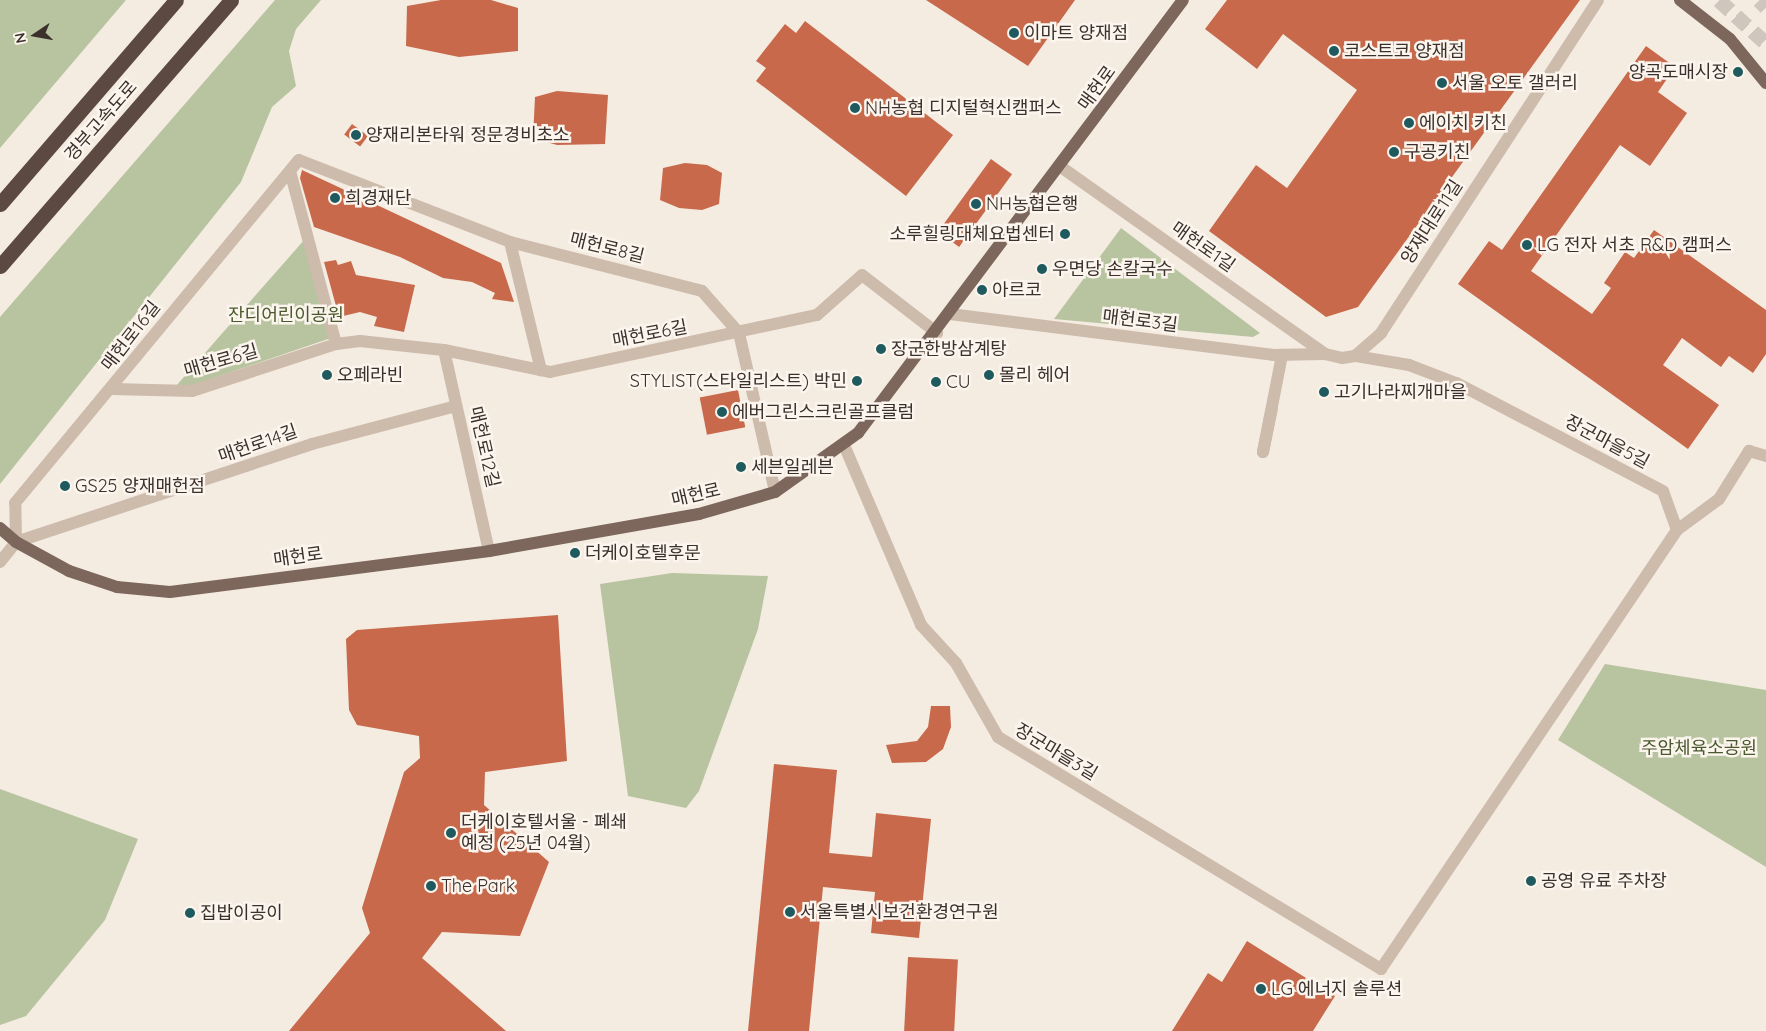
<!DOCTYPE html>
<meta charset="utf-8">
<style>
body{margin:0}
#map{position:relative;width:1766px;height:1031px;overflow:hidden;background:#f4ebe1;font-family:Quicksand,"Noto Sans KR",sans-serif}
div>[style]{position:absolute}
.green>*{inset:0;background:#b8c4a0}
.building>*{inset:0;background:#c8694b;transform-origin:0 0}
.highway-tunnel>*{height:15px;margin-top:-7.5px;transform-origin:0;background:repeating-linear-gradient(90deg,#cfc6bd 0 15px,transparent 0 23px)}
.minor>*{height:12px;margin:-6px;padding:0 6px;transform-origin:6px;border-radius:6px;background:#cdbbac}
.major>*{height:12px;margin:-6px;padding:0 6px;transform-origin:6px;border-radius:6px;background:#7d675c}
.highway>*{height:15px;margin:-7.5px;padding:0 7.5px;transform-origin:7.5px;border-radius:7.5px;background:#5c4a42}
.dots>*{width:14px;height:14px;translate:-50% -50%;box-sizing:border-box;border:2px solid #fbf5ee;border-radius:50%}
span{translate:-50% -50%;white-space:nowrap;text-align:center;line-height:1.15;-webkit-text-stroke:5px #fbf5ee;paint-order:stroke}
.poi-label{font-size:18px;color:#3b302b}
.left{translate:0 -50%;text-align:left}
.right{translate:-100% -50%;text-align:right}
.street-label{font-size:18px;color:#3b302b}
.park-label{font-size:18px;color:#4a5a2e}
.north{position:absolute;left:10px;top:10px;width:50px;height:50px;-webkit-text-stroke:4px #fbf5ee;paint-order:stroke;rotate:258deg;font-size:14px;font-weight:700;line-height:20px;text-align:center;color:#3b302b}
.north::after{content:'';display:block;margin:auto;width:18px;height:22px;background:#3b302b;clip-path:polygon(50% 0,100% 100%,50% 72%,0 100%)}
</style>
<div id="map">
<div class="green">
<i style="clip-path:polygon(0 0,126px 0,0 148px)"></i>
<i style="clip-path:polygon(275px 0,321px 0,296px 29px,289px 51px,296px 86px,272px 107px,241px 182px,0 484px,0 317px)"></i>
<i style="clip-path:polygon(1121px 228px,1260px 333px,1253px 337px,1054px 319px)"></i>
<i style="clip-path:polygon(305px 239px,331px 338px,193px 385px,176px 386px)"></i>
<i style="clip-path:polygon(672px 573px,768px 576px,758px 629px,699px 791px,686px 808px,628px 796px,600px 584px)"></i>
<i style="clip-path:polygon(1605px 664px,1766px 690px,1766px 867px,1558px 740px)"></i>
<i style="clip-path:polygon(0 789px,138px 839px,105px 920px,26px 1016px,0 1025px)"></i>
</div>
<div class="building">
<i style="clip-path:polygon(441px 0,491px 0,518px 8px,518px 51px,459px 57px,406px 46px,407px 6px)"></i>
<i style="clip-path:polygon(926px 0,1075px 0,1028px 66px)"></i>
<i style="clip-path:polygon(1227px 0,1580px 0,1358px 307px,1326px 317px,1209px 231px,1256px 165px,1287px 188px,1357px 90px,1283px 34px,1257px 69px,1205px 29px)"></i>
<i style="clip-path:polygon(805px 21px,953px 135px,906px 196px,756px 81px,766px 68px,756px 61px,785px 24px,796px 33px)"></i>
<i style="clip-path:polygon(1646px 46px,1675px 67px,1658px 92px,1687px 113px,1650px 166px,1620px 145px,1531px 271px,1592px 314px,1611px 288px,1604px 283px,1625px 252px,1634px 258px,1654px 230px,1766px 310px,1766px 354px,1753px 373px,1729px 356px,1721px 367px,1682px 338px,1663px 365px,1719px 405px,1688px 449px,1458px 284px,1489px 241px,1502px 250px)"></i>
<i style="clip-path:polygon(557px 91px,608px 95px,605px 144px,557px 145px,533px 138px,535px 97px)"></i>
<i style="left:352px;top:124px;width:20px;height:13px;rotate:37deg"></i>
<i style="left:991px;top:159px;width:26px;height:90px;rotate:36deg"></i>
<i style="clip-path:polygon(685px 163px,707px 165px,722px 173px,719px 204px,702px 210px,679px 208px,660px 200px,663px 168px)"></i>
<i style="clip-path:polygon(302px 170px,501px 263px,514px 302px,492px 299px,495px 293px,472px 282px,443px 278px,400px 257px,314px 227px,300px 178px)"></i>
<i style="clip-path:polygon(336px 260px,338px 265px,351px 261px,356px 275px,415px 285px,404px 332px,374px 326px,377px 317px,360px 312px,339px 317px,324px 262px)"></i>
<i style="left:738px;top:390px;width:38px;height:39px;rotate:79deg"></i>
<i style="clip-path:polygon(558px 615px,567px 761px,485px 772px,484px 805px,549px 862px,520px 936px,442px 932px,422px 958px,506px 1031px,289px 1031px,370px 933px,362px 908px,404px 772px,420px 758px,419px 736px,357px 725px,349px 710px,346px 639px,357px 630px)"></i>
<i style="clip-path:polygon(931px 706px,950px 706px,951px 727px,943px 749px,926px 762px,892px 763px,886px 745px,917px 741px,928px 727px)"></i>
<i style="clip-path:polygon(774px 764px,837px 770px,829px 853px,872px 857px,876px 813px,931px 819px,919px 938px,871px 933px,875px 892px,823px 887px,809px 1031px,748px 1031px)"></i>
<i style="clip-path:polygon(1247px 941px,1335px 996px,1313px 1031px,1172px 1031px,1208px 973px,1222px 982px)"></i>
<i style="left:908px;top:957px;width:50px;height:74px;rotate:3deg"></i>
</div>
<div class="highway-tunnel">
<i style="left:1719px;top:0;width:64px;rotate:42.5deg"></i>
<i style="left:1759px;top:0;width:10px;rotate:45deg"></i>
</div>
<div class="minor">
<i style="left:1061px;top:167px;width:324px;rotate:35.3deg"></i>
<i style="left:1325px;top:354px;width:17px;rotate:13deg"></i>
<i style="left:1342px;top:358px;width:13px;rotate:-9deg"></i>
<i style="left:1355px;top:356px;width:35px;rotate:-41deg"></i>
<i style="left:1381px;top:333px;width:397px;rotate:-56.9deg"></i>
<i style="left:290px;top:171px;width:179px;rotate:75.1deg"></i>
<i style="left:510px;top:242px;width:132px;rotate:76.4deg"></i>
<i style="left:950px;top:314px;width:326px;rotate:7.2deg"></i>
<i style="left:1273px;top:355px;width:52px;rotate:-1.1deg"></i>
<i style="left:444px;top:350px;width:206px;rotate:77.4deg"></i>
<i style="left:112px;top:389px;width:80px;rotate:1.4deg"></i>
<i style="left:192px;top:391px;width:151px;rotate:-18.1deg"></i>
<i style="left:336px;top:344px;width:24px;rotate:-7deg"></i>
<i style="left:360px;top:341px;width:84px;rotate:6.1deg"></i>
<i style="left:444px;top:350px;width:108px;rotate:11.7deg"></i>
<i style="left:550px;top:372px;width:273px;rotate:-12.1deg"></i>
<i style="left:817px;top:315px;width:60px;rotate:-41.6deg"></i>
<i style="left:862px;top:275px;width:95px;rotate:37.7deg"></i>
<i style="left:1272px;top:408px;width:45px;rotate:101.6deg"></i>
<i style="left:1263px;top:452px;width:99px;rotate:-78.9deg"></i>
<i style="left:844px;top:445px;width:196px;rotate:66.8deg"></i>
<i style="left:921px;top:625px;width:52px;rotate:47.4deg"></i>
<i style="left:956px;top:663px;width:85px;rotate:60.4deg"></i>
<i style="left:998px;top:737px;width:448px;rotate:31.2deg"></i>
<i style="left:1381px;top:969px;width:529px;rotate:-56.01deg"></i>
<i style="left:1677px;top:530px;width:41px;rotate:-109.7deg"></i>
<i style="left:1663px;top:491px;width:233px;rotate:-152.4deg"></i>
<i style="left:1456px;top:383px;width:50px;rotate:-159deg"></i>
<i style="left:1409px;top:365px;width:55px;rotate:-170.5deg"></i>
<i style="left:1677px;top:530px;width:52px;rotate:-36.4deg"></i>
<i style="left:1719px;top:499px;width:57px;rotate:-58deg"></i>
<i style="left:1749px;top:451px;width:18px;rotate:16deg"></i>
<i style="left:16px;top:542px;width:39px;rotate:-91deg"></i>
<i style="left:15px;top:503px;width:445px;rotate:-50.4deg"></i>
<i style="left:299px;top:160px;width:226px;rotate:21.2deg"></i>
<i style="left:510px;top:242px;width:198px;rotate:14.3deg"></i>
<i style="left:702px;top:291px;width:56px;rotate:48.6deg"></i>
<i style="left:739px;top:333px;width:163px;rotate:77.2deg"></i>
<i style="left:16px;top:542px;width:312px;rotate:-18.3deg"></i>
<i style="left:312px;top:444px;width:149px;rotate:-14.8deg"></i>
<i style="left:0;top:562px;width:26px;rotate:-51deg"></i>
</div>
<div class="major">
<i style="left:1680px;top:0;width:63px;rotate:38deg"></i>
<i style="left:1730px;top:39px;width:57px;rotate:50.7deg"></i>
<i style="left:0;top:528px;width:21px;rotate:41deg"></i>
<i style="left:16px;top:542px;width:60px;rotate:28.7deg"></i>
<i style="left:69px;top:571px;width:51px;rotate:18.4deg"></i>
<i style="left:117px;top:587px;width:53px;rotate:5.4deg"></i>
<i style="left:170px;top:592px;width:322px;rotate:-7.3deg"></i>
<i style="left:489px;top:551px;width:213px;rotate:-10deg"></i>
<i style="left:699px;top:514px;width:79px;rotate:-16.1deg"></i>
<i style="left:775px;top:492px;width:102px;rotate:-35.4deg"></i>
<i style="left:858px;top:433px;width:541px;rotate:-53.11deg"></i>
</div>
<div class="highway">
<i style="left:0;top:204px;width:269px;rotate:-49.2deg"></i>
<i style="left:0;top:266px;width:352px;rotate:-49deg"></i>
</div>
<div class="dots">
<i style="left:1014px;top:33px;background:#1f5a5e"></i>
<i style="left:1334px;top:51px;background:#1f5a5e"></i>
<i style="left:1738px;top:72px;background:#1f5a5e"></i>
<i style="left:1442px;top:83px;background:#1f5a5e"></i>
<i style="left:855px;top:108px;background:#1f5a5e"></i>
<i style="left:1409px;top:123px;background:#1f5a5e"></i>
<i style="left:356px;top:135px;background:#1f5a5e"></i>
<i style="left:1394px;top:152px;background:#1f5a5e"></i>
<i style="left:335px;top:198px;background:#1f5a5e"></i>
<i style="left:976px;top:204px;background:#1f5a5e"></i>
<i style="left:1065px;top:234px;background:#1f5a5e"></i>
<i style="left:1527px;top:245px;background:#1f5a5e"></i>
<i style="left:1042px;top:269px;background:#1f5a5e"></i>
<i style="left:982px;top:290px;background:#1f5a5e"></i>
<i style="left:881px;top:349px;background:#1f5a5e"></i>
<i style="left:327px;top:375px;background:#1f5a5e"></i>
<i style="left:989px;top:375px;background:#1f5a5e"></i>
<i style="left:857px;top:381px;background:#1f5a5e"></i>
<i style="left:936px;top:382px;background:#1f5a5e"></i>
<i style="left:1324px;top:392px;background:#1f5a5e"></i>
<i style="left:722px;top:412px;background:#1f5a5e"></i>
<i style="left:741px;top:467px;background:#1f5a5e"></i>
<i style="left:65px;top:486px;background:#1f5a5e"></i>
<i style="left:575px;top:553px;background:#1f5a5e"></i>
<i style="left:451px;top:833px;background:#1f5a5e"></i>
<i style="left:1531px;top:881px;background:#1f5a5e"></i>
<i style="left:431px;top:886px;background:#1f5a5e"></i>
<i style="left:790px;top:912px;background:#1f5a5e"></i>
<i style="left:190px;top:913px;background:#1f5a5e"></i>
<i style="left:1261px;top:989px;background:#1f5a5e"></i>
</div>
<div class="poi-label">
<span class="left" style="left:1024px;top:33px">이마트 양재점</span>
<span class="left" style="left:1344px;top:51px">코스트코 양재점</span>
<span class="right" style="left:1728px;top:72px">양곡도매시장</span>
<span class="left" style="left:1452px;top:83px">서울 오토 갤러리</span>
<span class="left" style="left:865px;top:108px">NH농협 디지털혁신캠퍼스</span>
<span class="left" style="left:1419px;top:123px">에이치 키친</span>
<span class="left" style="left:366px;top:135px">양재리본타워 정문경비초소</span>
<span class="left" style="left:1404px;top:152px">구공키친</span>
<span class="left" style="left:345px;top:198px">희경재단</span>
<span class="left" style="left:986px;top:204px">NH농협은행</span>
<span class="right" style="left:1055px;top:234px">소루힐링대체요법센터</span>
<span class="left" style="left:1537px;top:245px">LG 전자 서초 R&amp;D 캠퍼스</span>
<span class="left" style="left:1052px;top:269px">우면당 손칼국수</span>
<span class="left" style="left:992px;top:290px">아르코</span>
<span class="left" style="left:891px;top:349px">장군한방삼계탕</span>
<span class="left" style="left:337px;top:375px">오페라빈</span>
<span class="left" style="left:999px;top:375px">몰리 헤어</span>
<span class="right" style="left:847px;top:381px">STYLIST(스타일리스트) 박민</span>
<span class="left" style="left:946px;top:382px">CU</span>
<span class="left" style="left:1334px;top:392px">고기나라찌개마을</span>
<span class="left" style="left:732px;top:412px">에버그린스크린골프클럼</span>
<span class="left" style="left:751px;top:467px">세븐일레븐</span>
<span class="left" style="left:75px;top:486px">GS25 양재매헌점</span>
<span class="left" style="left:585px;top:553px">더케이호텔후문</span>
<span class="left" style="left:461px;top:833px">더케이호텔서울 - 폐쇄<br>예정 (25년 04월)</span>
<span class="left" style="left:1541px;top:881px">공영 유료 주차장</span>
<span class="left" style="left:441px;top:886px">The Park</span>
<span class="left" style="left:800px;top:912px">서울특별시보건환경연구원</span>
<span class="left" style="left:200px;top:913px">집밥이공이</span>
<span class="left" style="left:1271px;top:989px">LG 에너지 솔루션</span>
</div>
<div class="street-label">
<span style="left:1097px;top:88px;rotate:-54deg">매헌로</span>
<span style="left:101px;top:121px;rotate:-49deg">경부고속도로</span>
<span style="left:1432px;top:222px;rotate:-57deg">양재대로11길</span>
<span style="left:1203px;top:247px;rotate:35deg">매헌로1길</span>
<span style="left:607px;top:248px;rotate:14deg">매헌로8길</span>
<span style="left:1140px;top:321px;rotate:7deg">매헌로3길</span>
<span style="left:650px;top:334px;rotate:-11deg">매헌로6길</span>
<span style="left:131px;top:336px;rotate:-52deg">매헌로16길</span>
<span style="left:221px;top:361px;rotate:-16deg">매헌로6길</span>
<span style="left:1607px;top:442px;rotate:28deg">장군마을5길</span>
<span style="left:258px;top:444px;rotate:-19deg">매헌로14길</span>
<span style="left:484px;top:447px;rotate:77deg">매헌로12길</span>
<span style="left:696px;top:495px;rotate:-13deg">매헌로</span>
<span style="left:298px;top:557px;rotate:-8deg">매헌로</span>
<span style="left:1056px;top:752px;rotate:31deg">장군마을3길</span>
</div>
<div class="park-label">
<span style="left:286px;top:315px">잔디어린이공원</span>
<span style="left:1699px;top:748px">주암체육소공원</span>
</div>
<div class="north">N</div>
</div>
